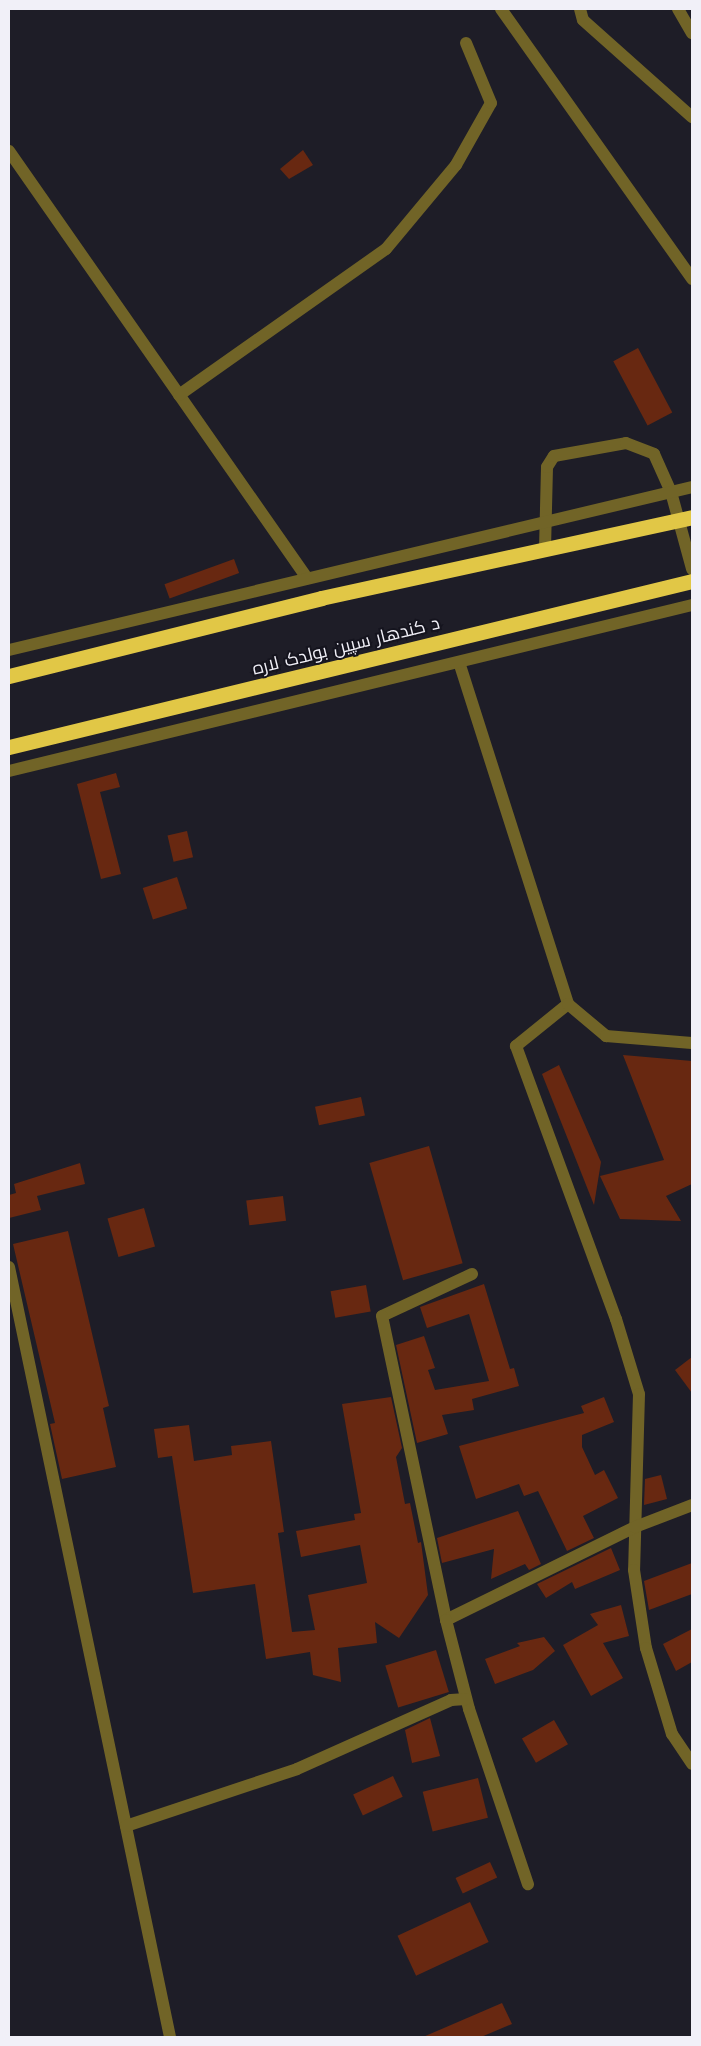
<!DOCTYPE html>
<meta charset="utf-8">
<style>
body{margin:0}
#map{position:relative;width:701px;height:2046px;overflow:hidden;background:#1e1d27;font-family:"Work Sans",Cairo,sans-serif}
div>[style]{position:absolute}
.building>*{inset:0;background:#682811;transform-origin:0 0}
.minor>*{height:12px;margin:-6px;padding:0 6px;transform-origin:6px;border-radius:6px;background:#716427}
.highway>*{height:15px;margin:-7.5px;padding:0 7.5px;transform-origin:7.5px;border-radius:7.5px;background:#e1c746}
span{translate:-50% -50%;white-space:nowrap;text-align:center;line-height:1.15;-webkit-text-stroke:4px #15141e;paint-order:stroke}
.street-label{font-size:18px;color:#f1f0f8}
.frame{position:absolute;inset:0;border:10px solid #f1f0f8;pointer-events:none}
</style>
<div id="map">
<div class="building">
<i style="clip-path:polygon(303px 150px,313px 165px,289px 179px,280px 169px)"></i>
<i style="left:638px;top:348px;width:73px;height:28px;rotate:62deg"></i>
<i style="left:234px;top:559px;width:15px;height:74px;rotate:70deg"></i>
<i style="clip-path:polygon(116px 773px,120px 787px,100px 792px,121px 874px,101px 879px,77px 784px)"></i>
<i style="left:187px;top:831px;width:27px;height:20px;rotate:77deg"></i>
<i style="left:177px;top:877px;width:33px;height:36px;rotate:72deg"></i>
<i style="clip-path:polygon(623px 1055px,692px 1061px,692px 1184px,666px 1196px,681px 1221px,620px 1219px,600px 1176px,664px 1160px)"></i>
<i style="clip-path:polygon(559px 1065px,601px 1162px,594px 1205px,542px 1074px)"></i>
<i style="left:361px;top:1097px;width:19px;height:47px;rotate:78deg"></i>
<i style="left:429px;top:1146px;width:122px;height:62px;rotate:74deg"></i>
<i style="clip-path:polygon(80px 1163px,85px 1184px,37px 1196px,41px 1210px,9px 1218px,9px 1195px,16px 1193px,14px 1184px)"></i>
<i style="left:283px;top:1196px;width:25px;height:37px;rotate:83deg"></i>
<i style="left:144px;top:1208px;width:40px;height:38px;rotate:74deg"></i>
<i style="clip-path:polygon(68px 1231px,109px 1406px,103px 1408px,116px 1467px,62px 1479px,50px 1424px,55px 1423px,13px 1244px)"></i>
<i style="clip-path:polygon(484px 1284px,510px 1369px,514px 1368px,519px 1386px,472px 1399px,474px 1410px,442px 1415px,448px 1434px,417px 1443px,396px 1345px,424px 1336px,435px 1368px,428px 1370px,435px 1390px,489px 1381px,469px 1314px,427px 1328px,420px 1307px)"></i>
<i style="left:366px;top:1285px;width:27px;height:36px;rotate:80deg"></i>
<i style="clip-path:polygon(692px 1357px,692px 1393px,675px 1370px)"></i>
<i style="clip-path:polygon(391px 1397px,402px 1448px,396px 1457px,405px 1504px,410px 1503px,418px 1543px,421px 1542px,428px 1595px,399px 1638px,375px 1622px,377px 1643px,338px 1648px,341px 1682px,313px 1675px,310px 1652px,266px 1659px,255px 1584px,193px 1593px,172px 1456px,158px 1458px,154px 1429px,189px 1425px,194px 1461px,232px 1455px,231px 1446px,271px 1441px,284px 1532px,278px 1533px,292px 1632px,315px 1630px,308px 1595px,367px 1583px,360px 1545px,301px 1557px,296px 1531px,355px 1520px,354px 1514px,361px 1513px,342px 1404px)"></i>
<i style="clip-path:polygon(604px 1397px,614px 1422px,582px 1435px,582px 1447px,595px 1475px,604px 1470px,618px 1498px,583px 1516px,594px 1538px,567px 1551px,538px 1491px,524px 1496px,519px 1484px,476px 1499px,459px 1446px,584px 1413px,581px 1406px)"></i>
<i style="clip-path:polygon(661px 1475px,667px 1499px,644px 1505px,645px 1479px)"></i>
<i style="clip-path:polygon(518px 1511px,541px 1564px,529px 1570px,525px 1564px,491px 1579px,494px 1549px,442px 1563px,437px 1538px)"></i>
<i style="clip-path:polygon(611px 1548px,620px 1570px,575px 1589px,572px 1582px,546px 1598px,537px 1584px)"></i>
<i style="clip-path:polygon(692px 1563px,692px 1594px,649px 1610px,644px 1581px)"></i>
<i style="clip-path:polygon(621px 1605px,629px 1636px,603px 1643px,623px 1678px,591px 1696px,563px 1645px,598px 1625px,590px 1614px)"></i>
<i style="clip-path:polygon(692px 1629px,692px 1662px,676px 1671px,663px 1644px)"></i>
<i style="clip-path:polygon(544px 1637px,555px 1651px,533px 1670px,495px 1684px,485px 1659px,520px 1646px,517px 1643px)"></i>
<i style="left:436px;top:1650px;width:44px;height:53px;rotate:73deg"></i>
<i style="clip-path:polygon(430px 1718px,440px 1756px,412px 1763px,405px 1730px)"></i>
<i style="left:554px;top:1720px;width:28px;height:37px;rotate:60deg"></i>
<i style="left:393px;top:1776px;width:23px;height:44px;rotate:65deg"></i>
<i style="left:478px;top:1778px;width:41px;height:57px;rotate:76deg"></i>
<i style="left:490px;top:1862px;width:17px;height:38px;rotate:65deg"></i>
<i style="left:470px;top:1902px;width:44px;height:80px;rotate:65deg"></i>
<i style="clip-path:polygon(502px 2003px,512px 2024px,481px 2037px,423px 2037px)"></i>
</div>
<div class="minor">
<i style="left:501px;top:9px;width:331px;rotate:54.7deg"></i>
<i style="left:580px;top:9px;width:11px;rotate:75deg"></i>
<i style="left:583px;top:20px;width:146px;rotate:41.7deg"></i>
<i style="left:678px;top:9px;width:28px;rotate:60deg"></i>
<i style="left:9px;top:151px;width:521px;rotate:55.09deg"></i>
<i style="left:179px;top:395px;width:253px;rotate:-35.2deg"></i>
<i style="left:386px;top:249px;width:109px;rotate:-50.2deg"></i>
<i style="left:456px;top:165px;width:71px;rotate:-60.6deg"></i>
<i style="left:491px;top:103px;width:65px;rotate:-112.6deg"></i>
<i style="left:545px;top:549px;width:82px;rotate:-88.6deg"></i>
<i style="left:547px;top:467px;width:13px;rotate:-58deg"></i>
<i style="left:554px;top:456px;width:73px;rotate:-10.2deg"></i>
<i style="left:626px;top:443px;width:30px;rotate:21deg"></i>
<i style="left:654px;top:454px;width:42px;rotate:65.9deg"></i>
<i style="left:671px;top:492px;width:80px;rotate:74.7deg"></i>
<i style="left:9px;top:650px;width:702px;rotate:-13.42deg"></i>
<i style="left:459px;top:662px;width:359px;rotate:72.3deg"></i>
<i style="left:568px;top:1004px;width:67px;rotate:141.1deg"></i>
<i style="left:516px;top:1046px;width:291px;rotate:69.9deg"></i>
<i style="left:616px;top:1319px;width:78px;rotate:73deg"></i>
<i style="left:639px;top:1394px;width:176px;rotate:91.6deg"></i>
<i style="left:634px;top:1570px;width:79px;rotate:81.3deg"></i>
<i style="left:646px;top:1648px;width:90px;rotate:73.2deg"></i>
<i style="left:672px;top:1734px;width:36px;rotate:56deg"></i>
<i style="left:9px;top:771px;width:703px;rotate:-13.66deg"></i>
<i style="left:568px;top:1004px;width:50px;rotate:40.1deg"></i>
<i style="left:606px;top:1036px;width:86px;rotate:4.7deg"></i>
<i style="left:9px;top:1267px;width:787px;rotate:78.19deg"></i>
<i style="left:472px;top:1274px;width:99px;rotate:155deg"></i>
<i style="left:382px;top:1316px;width:311px;rotate:78.1deg"></i>
<i style="left:446px;top:1620px;width:211px;rotate:-26.2deg"></i>
<i style="left:635px;top:1527px;width:61px;rotate:-21.1deg"></i>
<i style="left:446px;top:1620px;width:92px;rotate:75.5deg"></i>
<i style="left:469px;top:1709px;width:185px;rotate:71.4deg"></i>
<i style="left:126px;top:1826px;width:180px;rotate:-18.4deg"></i>
<i style="left:297px;top:1769px;width:169px;rotate:-24.1deg"></i>
<i style="left:451px;top:1700px;width:15px;rotate:-4deg"></i>
</div>
<div class="highway">
<i style="left:9px;top:676px;width:322px;rotate:-14deg"></i>
<i style="left:321px;top:598px;width:380px;rotate:-12.3deg"></i>
<i style="left:9px;top:747px;width:703px;rotate:-13.66deg"></i>
</div>
<div class="street-label">
<span style="left:346px;top:646px;rotate:-14deg">د کندهار سپین بولدک لاره</span>
</div>
<div class="frame"></div>
</div>
